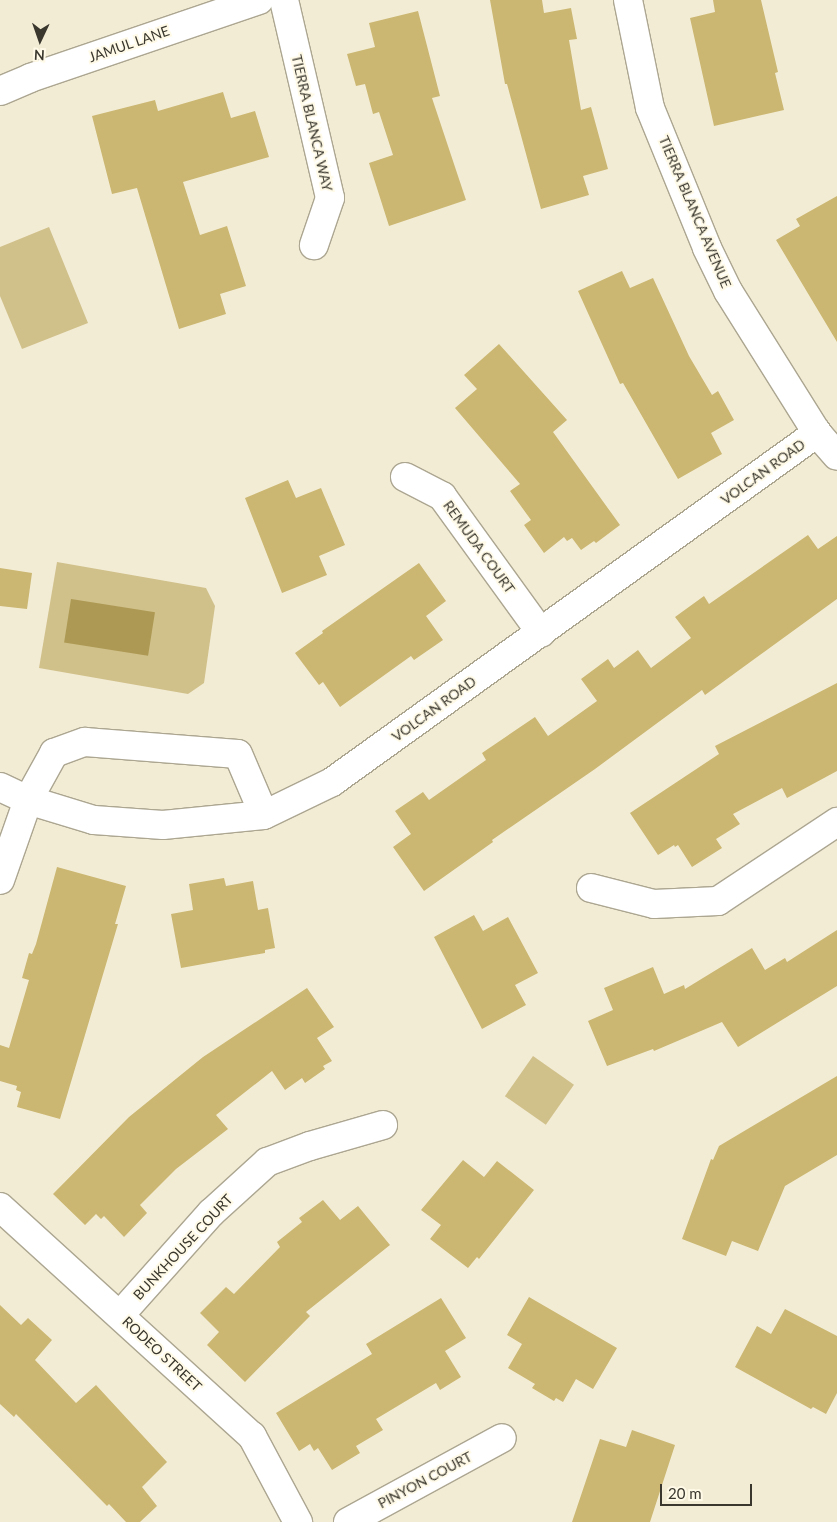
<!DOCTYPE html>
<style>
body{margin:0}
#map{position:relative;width:837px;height:1522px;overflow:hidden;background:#f3ecd5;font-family:Lato,sans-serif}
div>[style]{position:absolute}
.green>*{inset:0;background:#d0c08a;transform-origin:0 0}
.water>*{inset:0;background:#ad9953;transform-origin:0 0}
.building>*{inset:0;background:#cbb771}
.roads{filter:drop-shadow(1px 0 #aca691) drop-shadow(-1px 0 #aca691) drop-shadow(0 1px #aca691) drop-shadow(0 -1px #aca691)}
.minor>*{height:28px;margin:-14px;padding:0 14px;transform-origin:14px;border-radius:14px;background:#fff}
span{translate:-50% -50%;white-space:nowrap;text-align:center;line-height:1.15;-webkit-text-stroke:4px #fffae7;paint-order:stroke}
.street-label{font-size:14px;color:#3a372e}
.north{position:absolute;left:15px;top:15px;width:50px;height:50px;-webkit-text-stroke:4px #fffae7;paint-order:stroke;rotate:183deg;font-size:14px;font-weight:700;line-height:20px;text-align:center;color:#3a372e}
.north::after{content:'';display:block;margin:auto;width:18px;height:22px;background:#3a372e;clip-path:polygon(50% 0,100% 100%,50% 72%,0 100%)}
.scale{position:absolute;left:660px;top:1484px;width:92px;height:22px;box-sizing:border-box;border:2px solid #3a372e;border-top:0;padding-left:6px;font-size:15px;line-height:18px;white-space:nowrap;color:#3a372e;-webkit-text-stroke:4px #fffae7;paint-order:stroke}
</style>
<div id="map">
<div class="green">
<i style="clip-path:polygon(49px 227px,88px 323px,22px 349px,0 296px,0 247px)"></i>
<i style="clip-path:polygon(57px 562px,206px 588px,215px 606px,204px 683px,188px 694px,39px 668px)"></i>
<i style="left:533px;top:1056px;width:50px;height:49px;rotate:35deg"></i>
</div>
<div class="water">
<i style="left:71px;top:599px;width:85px;height:44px;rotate:9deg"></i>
</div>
<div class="building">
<i style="clip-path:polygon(490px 0,542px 0,544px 13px,571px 8px,577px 39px,569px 40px,581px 110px,591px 107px,608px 169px,583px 176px,589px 195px,541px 209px,507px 84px,505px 84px)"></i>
<i style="clip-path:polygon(713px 0,761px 0,778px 72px,775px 73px,784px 110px,714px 126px,690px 18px,715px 12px)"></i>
<i style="clip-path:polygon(418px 11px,440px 96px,432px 98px,466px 200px,389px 226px,369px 163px,393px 155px,379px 112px,373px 114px,365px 84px,356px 86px,347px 54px,375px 47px,369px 23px)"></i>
<i style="clip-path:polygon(223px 92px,231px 118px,255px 111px,269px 157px,183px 182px,200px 235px,227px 226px,246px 286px,220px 294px,226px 314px,179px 329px,137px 188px,112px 194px,92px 116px,155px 100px,158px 111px)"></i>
<i style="clip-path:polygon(837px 196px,837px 342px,776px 240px,800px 226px,796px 219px)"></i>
<i style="clip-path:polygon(622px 271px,630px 288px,653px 278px,689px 356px,712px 395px,718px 391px,734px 420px,711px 433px,722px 454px,678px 479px,623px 383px,620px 384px,578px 291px)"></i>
<i style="clip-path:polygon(499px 344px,567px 420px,553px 432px,620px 525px,596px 543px,594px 541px,581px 550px,572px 538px,567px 541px,564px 537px,544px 553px,524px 525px,531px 520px,510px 491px,520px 484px,455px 408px,477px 389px,464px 375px)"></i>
<i style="clip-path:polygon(288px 480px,296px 498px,321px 488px,345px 545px,319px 556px,327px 575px,282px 593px,245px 498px)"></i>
<i style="clip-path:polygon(808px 535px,818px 549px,837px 536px,837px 599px,705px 695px,702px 690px,595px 769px,492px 840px,493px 842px,424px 891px,393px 847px,411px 834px,395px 811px,423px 792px,429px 800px,486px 760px,482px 753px,535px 717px,548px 736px,597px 701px,581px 679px,608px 659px,614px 668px,638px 650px,651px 668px,691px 638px,675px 617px,704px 596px,709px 604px)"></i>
<i style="clip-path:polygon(419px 563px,446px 601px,426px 616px,443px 640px,414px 660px,411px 656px,340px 707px,323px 682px,319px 685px,295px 653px,323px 633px,322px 631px)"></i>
<i style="clip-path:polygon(0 568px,32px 573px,27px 609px,0 606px)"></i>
<i style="clip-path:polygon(837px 683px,837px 771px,787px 798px,782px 788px,733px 814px,740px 824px,716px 839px,722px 848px,692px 867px,678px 845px,675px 847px,674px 845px,658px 855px,630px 813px,719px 754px,715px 746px)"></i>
<i style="clip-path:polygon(57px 867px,126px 886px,115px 924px,118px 924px,60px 1119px,17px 1107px,21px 1092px,16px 1090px,17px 1086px,0 1081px,0 1045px,9px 1048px,29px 980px,22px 978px,29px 953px,32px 954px,36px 944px)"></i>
<i style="clip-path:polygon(224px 878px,226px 886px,253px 881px,258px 910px,268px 908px,275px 948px,265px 950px,265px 953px,181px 968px,171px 914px,193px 910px,189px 884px)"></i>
<i style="clip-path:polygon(474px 915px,483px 931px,508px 917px,538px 973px,515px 985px,526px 1005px,482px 1029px,434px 937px)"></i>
<i style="clip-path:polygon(837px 930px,837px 986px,738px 1047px,722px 1022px,654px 1051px,653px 1049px,607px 1066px,588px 1021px,613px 1010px,604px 988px,653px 967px,664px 994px,684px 985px,685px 989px,752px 948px,765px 970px,785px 958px,787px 962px)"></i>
<i style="clip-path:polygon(307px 988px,334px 1027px,317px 1038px,332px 1061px,323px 1066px,325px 1069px,305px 1083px,302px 1078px,285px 1090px,272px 1071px,216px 1115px,228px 1129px,176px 1169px,140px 1205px,147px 1213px,124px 1237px,104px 1216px,101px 1219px,96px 1214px,85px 1225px,53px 1194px,129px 1117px,203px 1057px)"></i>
<i style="clip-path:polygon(837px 1076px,837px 1155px,785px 1186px,758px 1251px,732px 1241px,726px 1256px,682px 1239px,711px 1159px,713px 1160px,719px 1146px)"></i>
<i style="clip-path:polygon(463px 1160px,484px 1177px,497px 1161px,534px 1190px,479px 1259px,477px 1257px,468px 1268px,430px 1239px,441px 1225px,421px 1210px)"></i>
<i style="clip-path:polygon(323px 1200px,340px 1220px,358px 1206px,390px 1245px,306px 1312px,310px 1316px,245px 1382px,207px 1345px,219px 1332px,200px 1313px,226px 1287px,234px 1294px,280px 1247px,277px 1242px,302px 1222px,299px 1218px)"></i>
<i style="clip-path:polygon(529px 1297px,617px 1348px,593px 1389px,576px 1379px,563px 1402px,556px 1398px,554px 1401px,532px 1388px,535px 1384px,508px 1368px,522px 1344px,507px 1335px)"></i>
<i style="clip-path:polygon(441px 1298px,466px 1338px,445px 1351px,461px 1377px,440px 1390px,436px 1383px,376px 1419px,383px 1430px,356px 1446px,360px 1453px,332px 1470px,318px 1448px,314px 1451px,310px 1444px,299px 1451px,276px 1413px,372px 1354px,366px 1344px)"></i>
<i style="clip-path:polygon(0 1305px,21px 1325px,28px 1318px,52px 1340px,35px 1360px,76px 1403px,96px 1385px,167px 1462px,142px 1487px,157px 1506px,140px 1522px,126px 1522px,109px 1504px,107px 1506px,16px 1414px,14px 1417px,0 1404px)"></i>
<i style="clip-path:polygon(785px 1309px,837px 1336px,837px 1393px,826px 1414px,813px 1407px,811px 1409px,735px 1367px,757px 1326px,771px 1334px)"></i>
<i style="clip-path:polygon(632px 1430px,675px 1445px,650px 1522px,572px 1522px,600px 1439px,626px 1447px)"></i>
</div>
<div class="roads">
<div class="minor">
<i style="left:284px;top:0;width:203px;rotate:76.9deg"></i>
<i style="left:330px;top:198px;width:50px;rotate:108.8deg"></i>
<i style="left:628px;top:0;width:110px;rotate:78.5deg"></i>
<i style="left:650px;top:108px;width:151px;rotate:67.8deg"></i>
<i style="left:707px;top:248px;width:48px;rotate:64deg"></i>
<i style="left:728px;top:291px;width:168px;rotate:57.9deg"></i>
<i style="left:817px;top:433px;width:30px;rotate:49deg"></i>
<i style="left:0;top:91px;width:33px;rotate:-23deg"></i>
<i style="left:30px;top:78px;width:242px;rotate:-18.8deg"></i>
<i style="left:405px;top:477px;width:42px;rotate:27.2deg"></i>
<i style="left:442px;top:496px;width:169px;rotate:54.1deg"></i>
<i style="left:0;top:787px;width:31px;rotate:25deg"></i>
<i style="left:28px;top:800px;width:69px;rotate:16.9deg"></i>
<i style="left:94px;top:820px;width:69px;rotate:4.1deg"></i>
<i style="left:163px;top:825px;width:101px;rotate:-5.7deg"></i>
<i style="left:264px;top:815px;width:76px;rotate:-25.9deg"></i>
<i style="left:332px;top:782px;width:598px;rotate:-35.74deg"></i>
<i style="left:0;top:880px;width:85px;rotate:-70.7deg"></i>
<i style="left:28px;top:800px;width:54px;rotate:-61deg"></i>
<i style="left:54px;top:753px;width:33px;rotate:-20deg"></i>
<i style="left:85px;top:742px;width:153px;rotate:4.5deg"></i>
<i style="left:238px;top:754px;width:66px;rotate:66.9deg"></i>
<i style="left:591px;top:888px;width:65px;rotate:14.3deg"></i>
<i style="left:654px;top:904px;width:64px;rotate:-2.7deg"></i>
<i style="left:718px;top:901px;width:143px;rotate:-33.6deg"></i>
<i style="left:0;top:1207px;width:341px;rotate:42.3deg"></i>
<i style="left:252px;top:1436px;width:98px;rotate:61.9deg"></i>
<i style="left:120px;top:1315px;width:137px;rotate:-48.3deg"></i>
<i style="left:211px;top:1213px;width:76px;rotate:-42.3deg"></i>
<i style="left:267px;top:1162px;width:46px;rotate:-20.4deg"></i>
<i style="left:310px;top:1146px;width:76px;rotate:-16deg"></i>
<i style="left:348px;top:1522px;width:175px;rotate:-28.6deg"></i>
</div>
</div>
<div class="street-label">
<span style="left:129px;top:44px;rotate:-19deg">JAMUL LANE</span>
<span style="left:312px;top:123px;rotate:77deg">TIERRA BLANCA WAY</span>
<span style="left:695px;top:212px;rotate:67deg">TIERRA BLANCA AVENUE</span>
<span style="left:763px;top:472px;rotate:-36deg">VOLCAN ROAD</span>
<span style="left:479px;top:547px;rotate:54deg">REMUDA COURT</span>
<span style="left:434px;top:709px;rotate:-36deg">VOLCAN ROAD</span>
<span style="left:183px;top:1247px;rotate:-47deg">BUNKHOUSE COURT</span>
<span style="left:162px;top:1354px;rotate:43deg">RODEO STREET</span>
<span style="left:425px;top:1480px;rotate:-28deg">PINYON COURT</span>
</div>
<div class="north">N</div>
<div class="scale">20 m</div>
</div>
